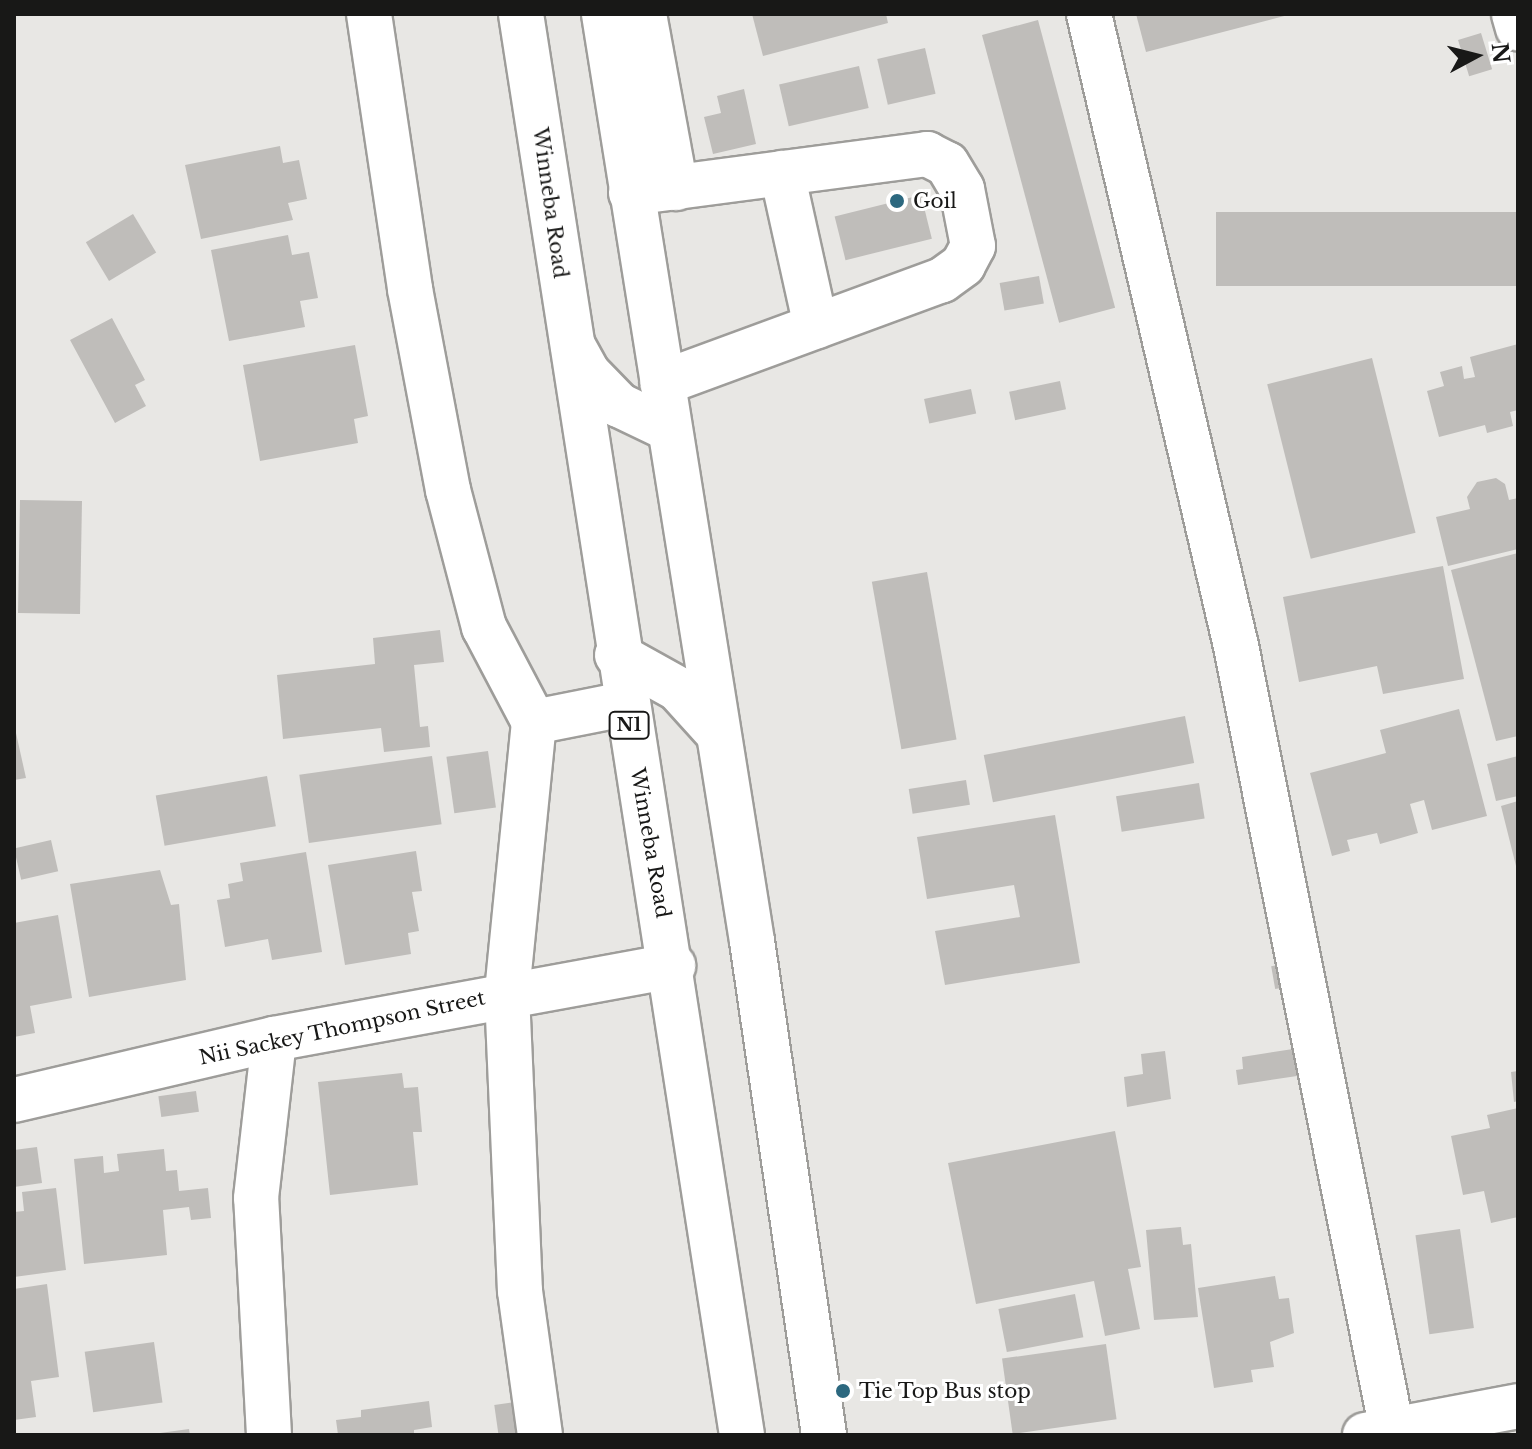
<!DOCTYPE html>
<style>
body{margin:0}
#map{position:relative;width:1532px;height:1449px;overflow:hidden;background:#e8e7e4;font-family:"Libre Baskerville",serif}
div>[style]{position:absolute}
.building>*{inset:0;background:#bfbdba;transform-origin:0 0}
.roads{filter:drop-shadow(2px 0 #9e9d9a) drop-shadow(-2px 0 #9e9d9a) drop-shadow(0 2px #9e9d9a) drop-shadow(0 -2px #9e9d9a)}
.minor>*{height:44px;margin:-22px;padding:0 22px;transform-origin:22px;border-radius:22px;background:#fff}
.highway>*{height:44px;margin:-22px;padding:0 22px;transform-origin:22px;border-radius:22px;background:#fff}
.dots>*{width:22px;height:22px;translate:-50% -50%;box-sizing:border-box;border:4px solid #fff;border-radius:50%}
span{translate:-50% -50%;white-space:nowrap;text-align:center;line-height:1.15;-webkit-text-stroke:6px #fff;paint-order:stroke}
.shield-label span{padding:2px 6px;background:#fff;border:2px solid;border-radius:6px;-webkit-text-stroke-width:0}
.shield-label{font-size:18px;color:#181817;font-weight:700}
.poi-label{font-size:20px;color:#181817}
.left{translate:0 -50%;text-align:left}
.street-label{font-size:20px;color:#181817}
.frame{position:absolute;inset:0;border:16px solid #181817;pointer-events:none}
.north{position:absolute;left:1436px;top:16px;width:80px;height:80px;-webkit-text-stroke:6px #fff;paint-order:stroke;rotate:83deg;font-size:22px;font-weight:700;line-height:32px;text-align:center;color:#181817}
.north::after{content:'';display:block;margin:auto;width:28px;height:36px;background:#181817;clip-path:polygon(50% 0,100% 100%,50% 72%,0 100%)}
</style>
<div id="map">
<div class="building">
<i style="clip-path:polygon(752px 14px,886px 14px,888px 23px,763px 56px)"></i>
<i style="clip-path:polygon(1136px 14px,1287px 14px,1288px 15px,1146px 52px)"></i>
<i style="left:1038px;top:20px;width:298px;height:58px;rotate:75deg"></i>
<i style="left:1481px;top:33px;width:38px;height:24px;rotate:73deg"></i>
<i style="left:925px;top:48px;width:47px;height:49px;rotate:77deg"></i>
<i style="left:859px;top:66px;width:43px;height:82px;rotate:77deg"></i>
<i style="clip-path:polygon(744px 89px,756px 144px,713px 154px,704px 117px,721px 113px,717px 96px)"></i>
<i style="clip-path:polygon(280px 146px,283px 163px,299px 160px,307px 199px,288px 203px,293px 220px,201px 239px,185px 165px)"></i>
<i style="left:921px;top:195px;width:45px;height:89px;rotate:76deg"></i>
<i style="left:1518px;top:212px;width:74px;height:302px;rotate:90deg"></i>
<i style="left:133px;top:214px;width:45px;height:55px;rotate:59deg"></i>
<i style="clip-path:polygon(288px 235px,292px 255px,309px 252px,318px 298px,300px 301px,305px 327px,229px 341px,211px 250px)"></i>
<i style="left:1039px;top:276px;width:28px;height:40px;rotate:80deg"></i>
<i style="clip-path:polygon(112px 318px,145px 380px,135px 385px,146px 406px,115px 423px,70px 340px)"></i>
<i style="clip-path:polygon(1518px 344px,1518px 410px,1510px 412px,1513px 426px,1487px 433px,1485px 425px,1439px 437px,1427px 391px,1444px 386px,1440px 372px,1462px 366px,1464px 379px,1475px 377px,1470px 357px)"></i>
<i style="clip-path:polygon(355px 345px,368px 416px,354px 419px,358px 443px,260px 461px,243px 365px)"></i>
<i style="left:1372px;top:358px;width:180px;height:108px;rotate:76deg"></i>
<i style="left:1060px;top:381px;width:29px;height:52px;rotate:78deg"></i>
<i style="left:971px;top:389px;width:25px;height:48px;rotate:78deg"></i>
<i style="clip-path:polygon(1496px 478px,1505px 484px,1509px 500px,1518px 498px,1518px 549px,1448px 566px,1436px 517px,1470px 509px,1467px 497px,1477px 482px)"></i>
<i style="left:20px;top:500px;width:62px;height:113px;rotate:1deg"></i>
<i style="clip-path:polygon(1518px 553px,1518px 736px,1496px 741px,1451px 570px)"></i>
<i style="clip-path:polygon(1443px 566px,1464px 679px,1383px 694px,1377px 666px,1299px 682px,1283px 597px)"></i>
<i style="left:927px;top:572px;width:170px;height:56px;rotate:80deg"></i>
<i style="clip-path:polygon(440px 630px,444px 662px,414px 665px,420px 727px,428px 726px,430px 747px,384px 752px,381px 728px,283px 739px,277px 675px,375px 664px,373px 638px)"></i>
<i style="clip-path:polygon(1459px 709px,1487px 816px,1432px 830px,1424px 800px,1410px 804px,1418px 833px,1380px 844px,1377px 833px,1347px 840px,1350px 851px,1332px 856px,1310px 773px,1386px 753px,1380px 730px)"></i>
<i style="left:1185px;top:716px;width:48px;height:205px;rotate:79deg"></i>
<i style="clip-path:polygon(14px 724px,26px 778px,14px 780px)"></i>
<i style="left:488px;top:751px;width:57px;height:42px;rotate:82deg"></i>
<i style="left:432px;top:756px;width:69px;height:134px;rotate:82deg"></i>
<i style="clip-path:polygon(1518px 756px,1518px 796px,1496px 801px,1487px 764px)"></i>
<i style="left:267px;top:776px;width:51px;height:113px;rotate:80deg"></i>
<i style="left:966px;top:780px;width:25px;height:58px;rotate:81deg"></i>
<i style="left:1199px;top:783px;width:36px;height:84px;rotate:81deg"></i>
<i style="clip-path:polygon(1518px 801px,1518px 870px,1517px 870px,1501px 806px)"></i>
<i style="clip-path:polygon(1055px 815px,1080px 963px,945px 985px,935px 931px,1020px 917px,1014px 885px,927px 899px,917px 837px)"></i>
<i style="left:51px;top:840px;width:32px;height:38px;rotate:77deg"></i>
<i style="clip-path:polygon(416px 851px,422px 891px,412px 892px,419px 931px,408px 933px,411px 954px,345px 965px,328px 865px)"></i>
<i style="clip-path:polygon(306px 852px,322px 952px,272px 960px,268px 939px,225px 947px,217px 900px,230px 898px,228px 884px,243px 881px,240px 863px)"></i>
<i style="clip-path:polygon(160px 870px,171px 905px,179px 904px,186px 980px,89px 997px,70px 884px)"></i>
<i style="clip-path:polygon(58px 915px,72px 998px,30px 1006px,35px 1033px,14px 1037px,14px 923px)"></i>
<i style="left:1284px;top:964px;width:23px;height:13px;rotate:80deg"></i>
<i style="clip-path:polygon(1293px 1049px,1297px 1076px,1238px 1085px,1236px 1070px,1243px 1069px,1242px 1057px)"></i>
<i style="clip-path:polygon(1165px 1051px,1171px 1099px,1127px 1107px,1124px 1077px,1143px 1074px,1141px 1054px)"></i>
<i style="clip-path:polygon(1518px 1071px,1518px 1101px,1514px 1102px,1511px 1072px)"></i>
<i style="clip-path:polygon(402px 1073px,404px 1088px,418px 1087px,422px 1132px,413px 1132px,418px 1185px,330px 1195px,318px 1082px)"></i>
<i style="left:196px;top:1091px;width:21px;height:38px;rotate:82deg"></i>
<i style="clip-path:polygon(1518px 1108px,1518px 1217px,1491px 1223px,1484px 1191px,1463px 1195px,1451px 1136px,1490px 1128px,1487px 1115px)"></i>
<i style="clip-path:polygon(1115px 1131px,1141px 1267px,1128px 1269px,1140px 1329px,1105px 1336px,1094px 1281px,976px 1304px,948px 1163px)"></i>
<i style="clip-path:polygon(37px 1147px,42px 1183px,14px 1187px,14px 1150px)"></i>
<i style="clip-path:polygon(164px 1149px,166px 1171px,177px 1170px,179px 1191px,208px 1188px,211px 1218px,191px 1220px,189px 1207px,163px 1210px,167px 1255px,84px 1264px,74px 1159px,103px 1156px,104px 1173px,119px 1171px,117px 1154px)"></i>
<i style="clip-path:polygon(56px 1188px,66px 1270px,14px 1277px,14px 1212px,24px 1211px,22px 1192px)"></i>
<i style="clip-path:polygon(1181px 1227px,1183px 1245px,1191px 1244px,1198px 1317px,1154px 1320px,1146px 1230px)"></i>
<i style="left:1460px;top:1229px;width:100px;height:45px;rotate:82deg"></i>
<i style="clip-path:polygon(1275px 1276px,1279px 1299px,1289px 1298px,1294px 1333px,1270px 1342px,1274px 1367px,1251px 1370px,1253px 1382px,1214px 1388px,1198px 1288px)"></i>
<i style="clip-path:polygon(47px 1284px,59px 1377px,31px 1381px,36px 1417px,14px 1420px,14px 1289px)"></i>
<i style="left:1075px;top:1294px;width:44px;height:78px;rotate:79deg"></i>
<i style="left:154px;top:1342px;width:61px;height:70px;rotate:82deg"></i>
<i style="left:1106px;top:1344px;width:76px;height:105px;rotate:82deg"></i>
<i style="clip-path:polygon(429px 1401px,432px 1427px,414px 1430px,414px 1435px,338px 1435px,336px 1420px,361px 1417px,361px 1410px)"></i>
<i style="left:522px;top:1401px;width:34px;height:28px;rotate:82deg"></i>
<i style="clip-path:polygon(189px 1429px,190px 1435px,160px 1435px,160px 1433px)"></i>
</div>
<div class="roads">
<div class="minor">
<i style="left:369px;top:14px;width:278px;rotate:81.5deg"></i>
<i style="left:410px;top:289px;width:205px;rotate:79.3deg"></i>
<i style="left:448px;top:490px;width:142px;rotate:75.3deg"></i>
<i style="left:484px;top:627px;width:107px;rotate:62.2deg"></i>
<i style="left:534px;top:722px;width:273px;rotate:95.7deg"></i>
<i style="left:507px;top:994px;width:297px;rotate:87.5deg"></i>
<i style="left:520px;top:1291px;width:145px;rotate:82.1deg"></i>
<i style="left:644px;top:14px;width:177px;rotate:79.6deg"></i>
<i style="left:1089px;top:14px;width:649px;rotate:76.91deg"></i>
<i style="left:1236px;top:646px;width:804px;rotate:78.75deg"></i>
<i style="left:1514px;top:14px;width:15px;rotate:74deg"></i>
<i style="left:782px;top:173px;width:157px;rotate:77.5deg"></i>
<i style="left:631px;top:193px;width:299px;rotate:-7.5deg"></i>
<i style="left:927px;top:154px;width:22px;rotate:27deg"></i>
<i style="left:947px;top:164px;width:29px;rotate:59deg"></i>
<i style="left:962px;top:189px;width:58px;rotate:79.1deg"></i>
<i style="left:973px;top:246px;width:21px;rotate:118deg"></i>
<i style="left:963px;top:265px;width:26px;rotate:144deg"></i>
<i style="left:942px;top:280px;width:298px;rotate:159.8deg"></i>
<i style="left:534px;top:722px;width:93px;rotate:-11.2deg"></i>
<i style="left:14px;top:1100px;width:267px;rotate:-13.2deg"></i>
<i style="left:274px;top:1039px;width:406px;rotate:-10.4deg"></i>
<i style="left:269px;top:1435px;width:237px;rotate:-93.1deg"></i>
<i style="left:256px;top:1198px;width:160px;rotate:-83.5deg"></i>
<i style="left:1365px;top:1435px;width:156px;rotate:-10.7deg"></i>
</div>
<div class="highway">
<i style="left:521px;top:14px;width:1438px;rotate:81.16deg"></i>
<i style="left:604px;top:14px;width:939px;rotate:80.93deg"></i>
<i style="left:752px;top:941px;width:499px;rotate:81.7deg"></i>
<i style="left:573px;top:346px;width:31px;rotate:61deg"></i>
<i style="left:588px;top:373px;width:45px;rotate:45.9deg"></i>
<i style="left:619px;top:405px;width:55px;rotate:25.6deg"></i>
<i style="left:617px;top:655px;width:70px;rotate:29.1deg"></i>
<i style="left:678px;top:689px;width:55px;rotate:47.9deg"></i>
</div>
</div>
<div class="dots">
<i style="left:897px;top:201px;background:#2c687f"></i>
<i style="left:843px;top:1391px;background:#2c687f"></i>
</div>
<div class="shield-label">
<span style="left:629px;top:725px">N1</span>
</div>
<div class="poi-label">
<span class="left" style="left:913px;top:201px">Goil</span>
<span class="left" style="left:859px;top:1391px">Tie Top Bus stop</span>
</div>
<div class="street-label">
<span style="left:550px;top:203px;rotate:82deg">Winneba Road</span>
<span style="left:650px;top:843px;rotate:80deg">Winneba Road</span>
<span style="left:342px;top:1028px;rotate:-12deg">Nii Sackey Thompson Street</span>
</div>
<div class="frame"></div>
<div class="north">N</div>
</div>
